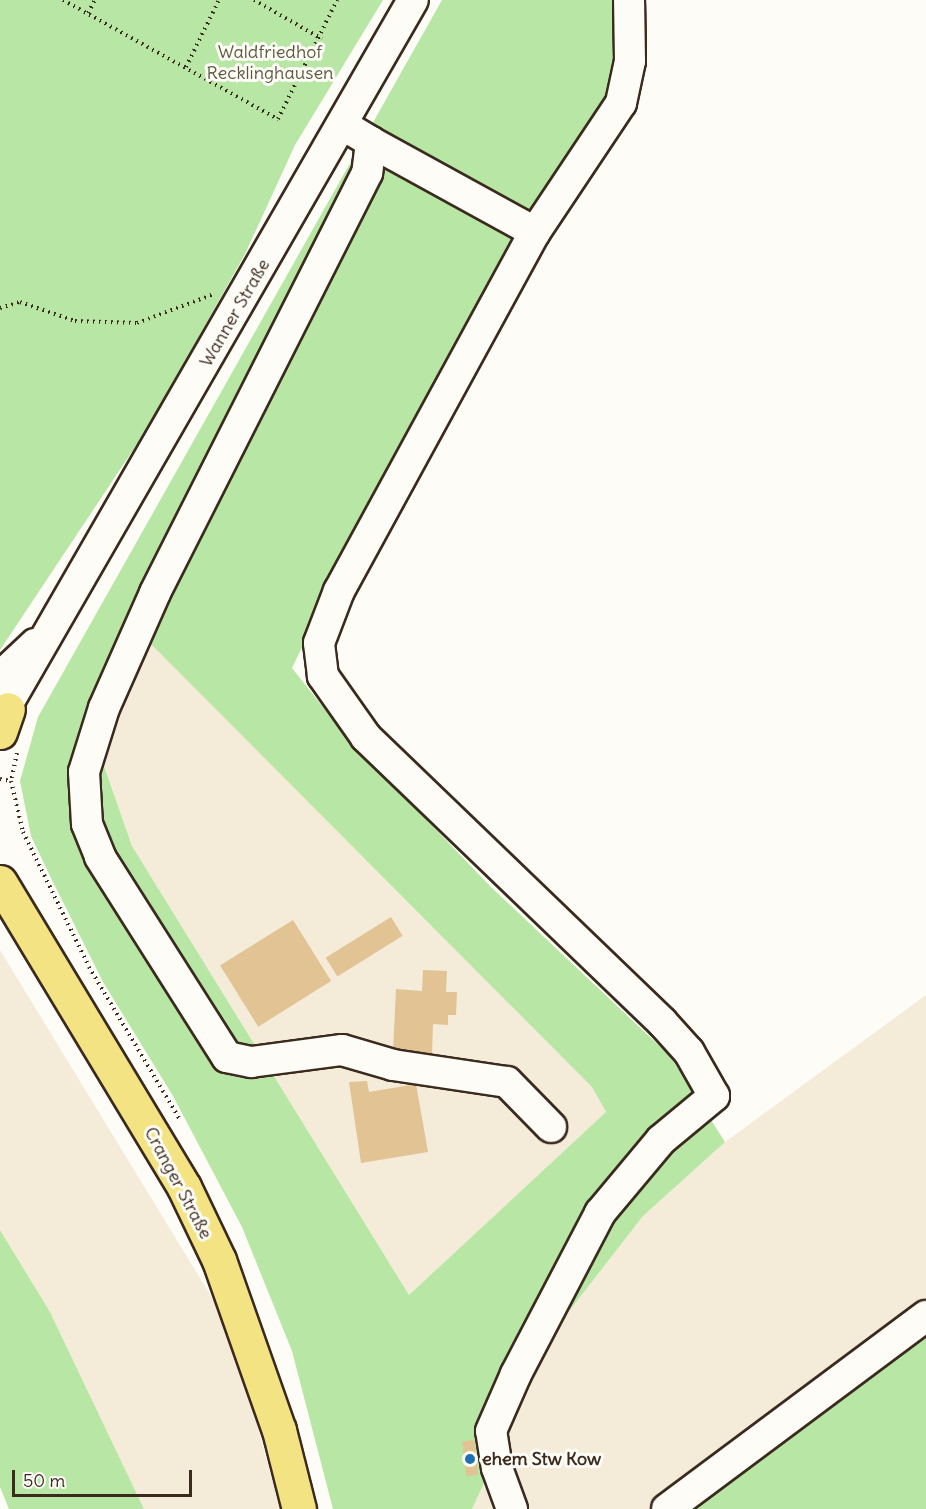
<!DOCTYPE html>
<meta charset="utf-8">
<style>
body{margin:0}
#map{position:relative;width:926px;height:1509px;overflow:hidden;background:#fdfcf7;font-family:Delius,sans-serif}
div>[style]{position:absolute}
.built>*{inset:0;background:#f5ebd9}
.green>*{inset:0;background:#b8e6a4}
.building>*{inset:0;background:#e1c394;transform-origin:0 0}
.path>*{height:4px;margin-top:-2px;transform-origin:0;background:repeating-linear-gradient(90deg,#3b2a1e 0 1.5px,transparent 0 6px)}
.roads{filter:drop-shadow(2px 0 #3b2a1e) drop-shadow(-2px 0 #3b2a1e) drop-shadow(0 2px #3b2a1e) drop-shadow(0 -2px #3b2a1e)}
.minor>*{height:30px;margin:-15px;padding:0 15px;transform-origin:15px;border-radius:15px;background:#fdfcf7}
.major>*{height:33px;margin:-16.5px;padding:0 16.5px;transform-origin:16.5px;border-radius:16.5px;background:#f4e382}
.dots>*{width:16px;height:16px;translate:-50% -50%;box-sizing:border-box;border:3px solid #fdfcf7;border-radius:50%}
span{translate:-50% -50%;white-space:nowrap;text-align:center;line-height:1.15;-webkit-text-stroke:6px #fdfcf7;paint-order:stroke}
.park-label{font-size:18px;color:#5a5940}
.street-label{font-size:18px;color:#3b2a1e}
.poi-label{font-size:18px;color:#3b2a1e;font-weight:700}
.left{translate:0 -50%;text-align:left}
.scale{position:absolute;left:12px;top:1470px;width:180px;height:27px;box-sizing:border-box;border:3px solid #3b2a1e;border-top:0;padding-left:8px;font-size:18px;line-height:21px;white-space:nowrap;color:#3b2a1e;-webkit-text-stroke:4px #fdfcf7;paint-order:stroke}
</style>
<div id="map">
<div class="built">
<i style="clip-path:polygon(147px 639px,592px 1087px,606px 1112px,409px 1295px,132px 846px,98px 749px)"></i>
<i style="clip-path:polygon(0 950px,231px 1329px,280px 1509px,144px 1509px,50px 1312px,0 1230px)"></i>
<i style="clip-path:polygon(926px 995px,926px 1336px,689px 1509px,472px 1509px,485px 1481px,480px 1438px,532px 1324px,570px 1310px,643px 1216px,725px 1142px)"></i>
</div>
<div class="green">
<i style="clip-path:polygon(0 0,383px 0,295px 145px,245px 254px,147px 429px,0 650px)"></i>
<i style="clip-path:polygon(evenodd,442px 0,621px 0,610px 102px,351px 546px,292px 668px,345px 735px,491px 887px,670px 1056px,725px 1142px,643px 1216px,570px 1310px,532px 1324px,480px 1438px,485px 1481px,472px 1509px,333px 1509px,292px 1351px,242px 1227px,173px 1096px,103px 982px,51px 878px,31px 836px,20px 781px,38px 717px,442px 0,147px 640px,592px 1087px,606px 1112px,409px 1295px,132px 846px,98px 749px,147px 640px)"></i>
<i style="clip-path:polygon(0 1230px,50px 1312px,144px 1509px,9px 1509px,0 1487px)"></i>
<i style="clip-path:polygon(926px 1336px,926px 1509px,689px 1509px,833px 1405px)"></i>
</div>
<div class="building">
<i style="left:391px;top:917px;width:22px;height:77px;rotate:58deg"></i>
<i style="left:293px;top:920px;width:72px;height:86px;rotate:58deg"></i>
<i style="clip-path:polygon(423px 970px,447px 971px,446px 992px,457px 992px,456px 1015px,448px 1015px,448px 1025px,433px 1024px,432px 1054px,393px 1052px,396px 989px,422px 991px)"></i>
<i style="clip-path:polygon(367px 1081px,369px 1092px,416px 1084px,428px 1152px,361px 1163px,349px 1082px)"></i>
<i style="left:474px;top:1440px;width:35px;height:12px;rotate:83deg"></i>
</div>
<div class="path">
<i style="left:63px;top:0;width:246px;rotate:29deg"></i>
<i style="left:278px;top:119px;width:133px;rotate:-63.6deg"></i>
<i style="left:254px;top:0;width:78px;rotate:29.8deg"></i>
<i style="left:88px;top:13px;width:15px;rotate:-62deg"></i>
<i style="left:186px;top:67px;width:75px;rotate:-63.8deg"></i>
<i style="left:0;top:308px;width:21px;rotate:-17deg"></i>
<i style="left:20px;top:302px;width:58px;rotate:19.1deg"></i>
<i style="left:75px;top:321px;width:62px;rotate:1.8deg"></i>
<i style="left:137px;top:323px;width:80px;rotate:-20.5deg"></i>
<i style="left:17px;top:753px;width:29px;rotate:102deg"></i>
<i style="left:11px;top:781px;width:52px;rotate:76.8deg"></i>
<i style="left:23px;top:832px;width:150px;rotate:63.9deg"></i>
<i style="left:89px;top:967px;width:176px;rotate:59.2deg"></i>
<i style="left:0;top:779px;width:11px;rotate:10deg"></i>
</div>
<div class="roads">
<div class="minor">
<i style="left:343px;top:125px;width:33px;rotate:31deg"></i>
<i style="left:371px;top:142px;width:31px;rotate:97deg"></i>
<i style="left:367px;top:173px;width:470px;rotate:116.8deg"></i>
<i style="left:155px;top:593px;width:126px;rotate:113.9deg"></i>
<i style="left:104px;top:708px;width:67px;rotate:107.4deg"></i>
<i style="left:84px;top:772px;width:52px;rotate:86.7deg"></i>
<i style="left:87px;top:824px;width:35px;rotate:68deg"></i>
<i style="left:100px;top:857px;width:237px;rotate:57.6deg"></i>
<i style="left:227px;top:1057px;width:25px;rotate:12deg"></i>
<i style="left:251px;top:1062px;width:92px;rotate:-7.5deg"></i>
<i style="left:342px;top:1050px;width:53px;rotate:16.4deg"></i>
<i style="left:393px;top:1065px;width:115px;rotate:8.5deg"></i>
<i style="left:507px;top:1082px;width:63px;rotate:45.6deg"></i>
<i style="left:371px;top:142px;width:187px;rotate:28.8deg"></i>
<i style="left:0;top:677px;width:48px;rotate:-43.3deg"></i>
<i style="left:0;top:717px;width:827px;rotate:-60.06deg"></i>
<i style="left:512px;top:1509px;width:44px;rotate:-110.1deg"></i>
<i style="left:497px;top:1468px;width:37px;rotate:-99deg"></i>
<i style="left:491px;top:1431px;width:62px;rotate:-66.3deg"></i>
<i style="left:516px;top:1374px;width:182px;rotate:-62.4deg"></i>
<i style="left:600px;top:1213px;width:95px;rotate:-50.1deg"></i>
<i style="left:661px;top:1140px;width:69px;rotate:-39.7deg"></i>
<i style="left:714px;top:1096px;width:51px;rotate:-119.6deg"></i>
<i style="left:689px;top:1052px;width:40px;rotate:-132deg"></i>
<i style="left:662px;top:1022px;width:411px;rotate:-136.1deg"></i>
<i style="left:366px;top:737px;width:75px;rotate:-125.2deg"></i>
<i style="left:323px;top:676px;width:33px;rotate:-97deg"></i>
<i style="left:319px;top:643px;width:56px;rotate:-69deg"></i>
<i style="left:339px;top:591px;width:409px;rotate:-61.4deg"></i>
<i style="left:535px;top:232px;width:155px;rotate:-56.3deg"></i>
<i style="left:621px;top:103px;width:43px;rotate:-77.9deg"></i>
<i style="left:630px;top:61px;width:61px;rotate:-90.9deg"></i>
<i style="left:667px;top:1509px;width:323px;rotate:-36.7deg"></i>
</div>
<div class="major">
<i style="left:0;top:732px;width:24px;rotate:-71deg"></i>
<i style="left:0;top:882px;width:356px;rotate:58.9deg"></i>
<i style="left:184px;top:1187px;width:81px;rotate:64.4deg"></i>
<i style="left:219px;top:1260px;width:180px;rotate:70.6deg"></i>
<i style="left:279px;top:1430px;width:81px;rotate:75.8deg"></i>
</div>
</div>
<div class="dots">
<i style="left:470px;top:1459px;background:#1f6fb2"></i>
</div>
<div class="park-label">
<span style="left:270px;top:63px">Waldfriedhof<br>Recklinghausen</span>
</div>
<div class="street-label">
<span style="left:235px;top:313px;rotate:-60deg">Wanner Straße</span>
<span style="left:178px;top:1183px;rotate:62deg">Cranger Straße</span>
</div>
<div class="poi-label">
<span class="left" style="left:482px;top:1459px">ehem Stw Kow</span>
</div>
<div class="scale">50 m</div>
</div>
